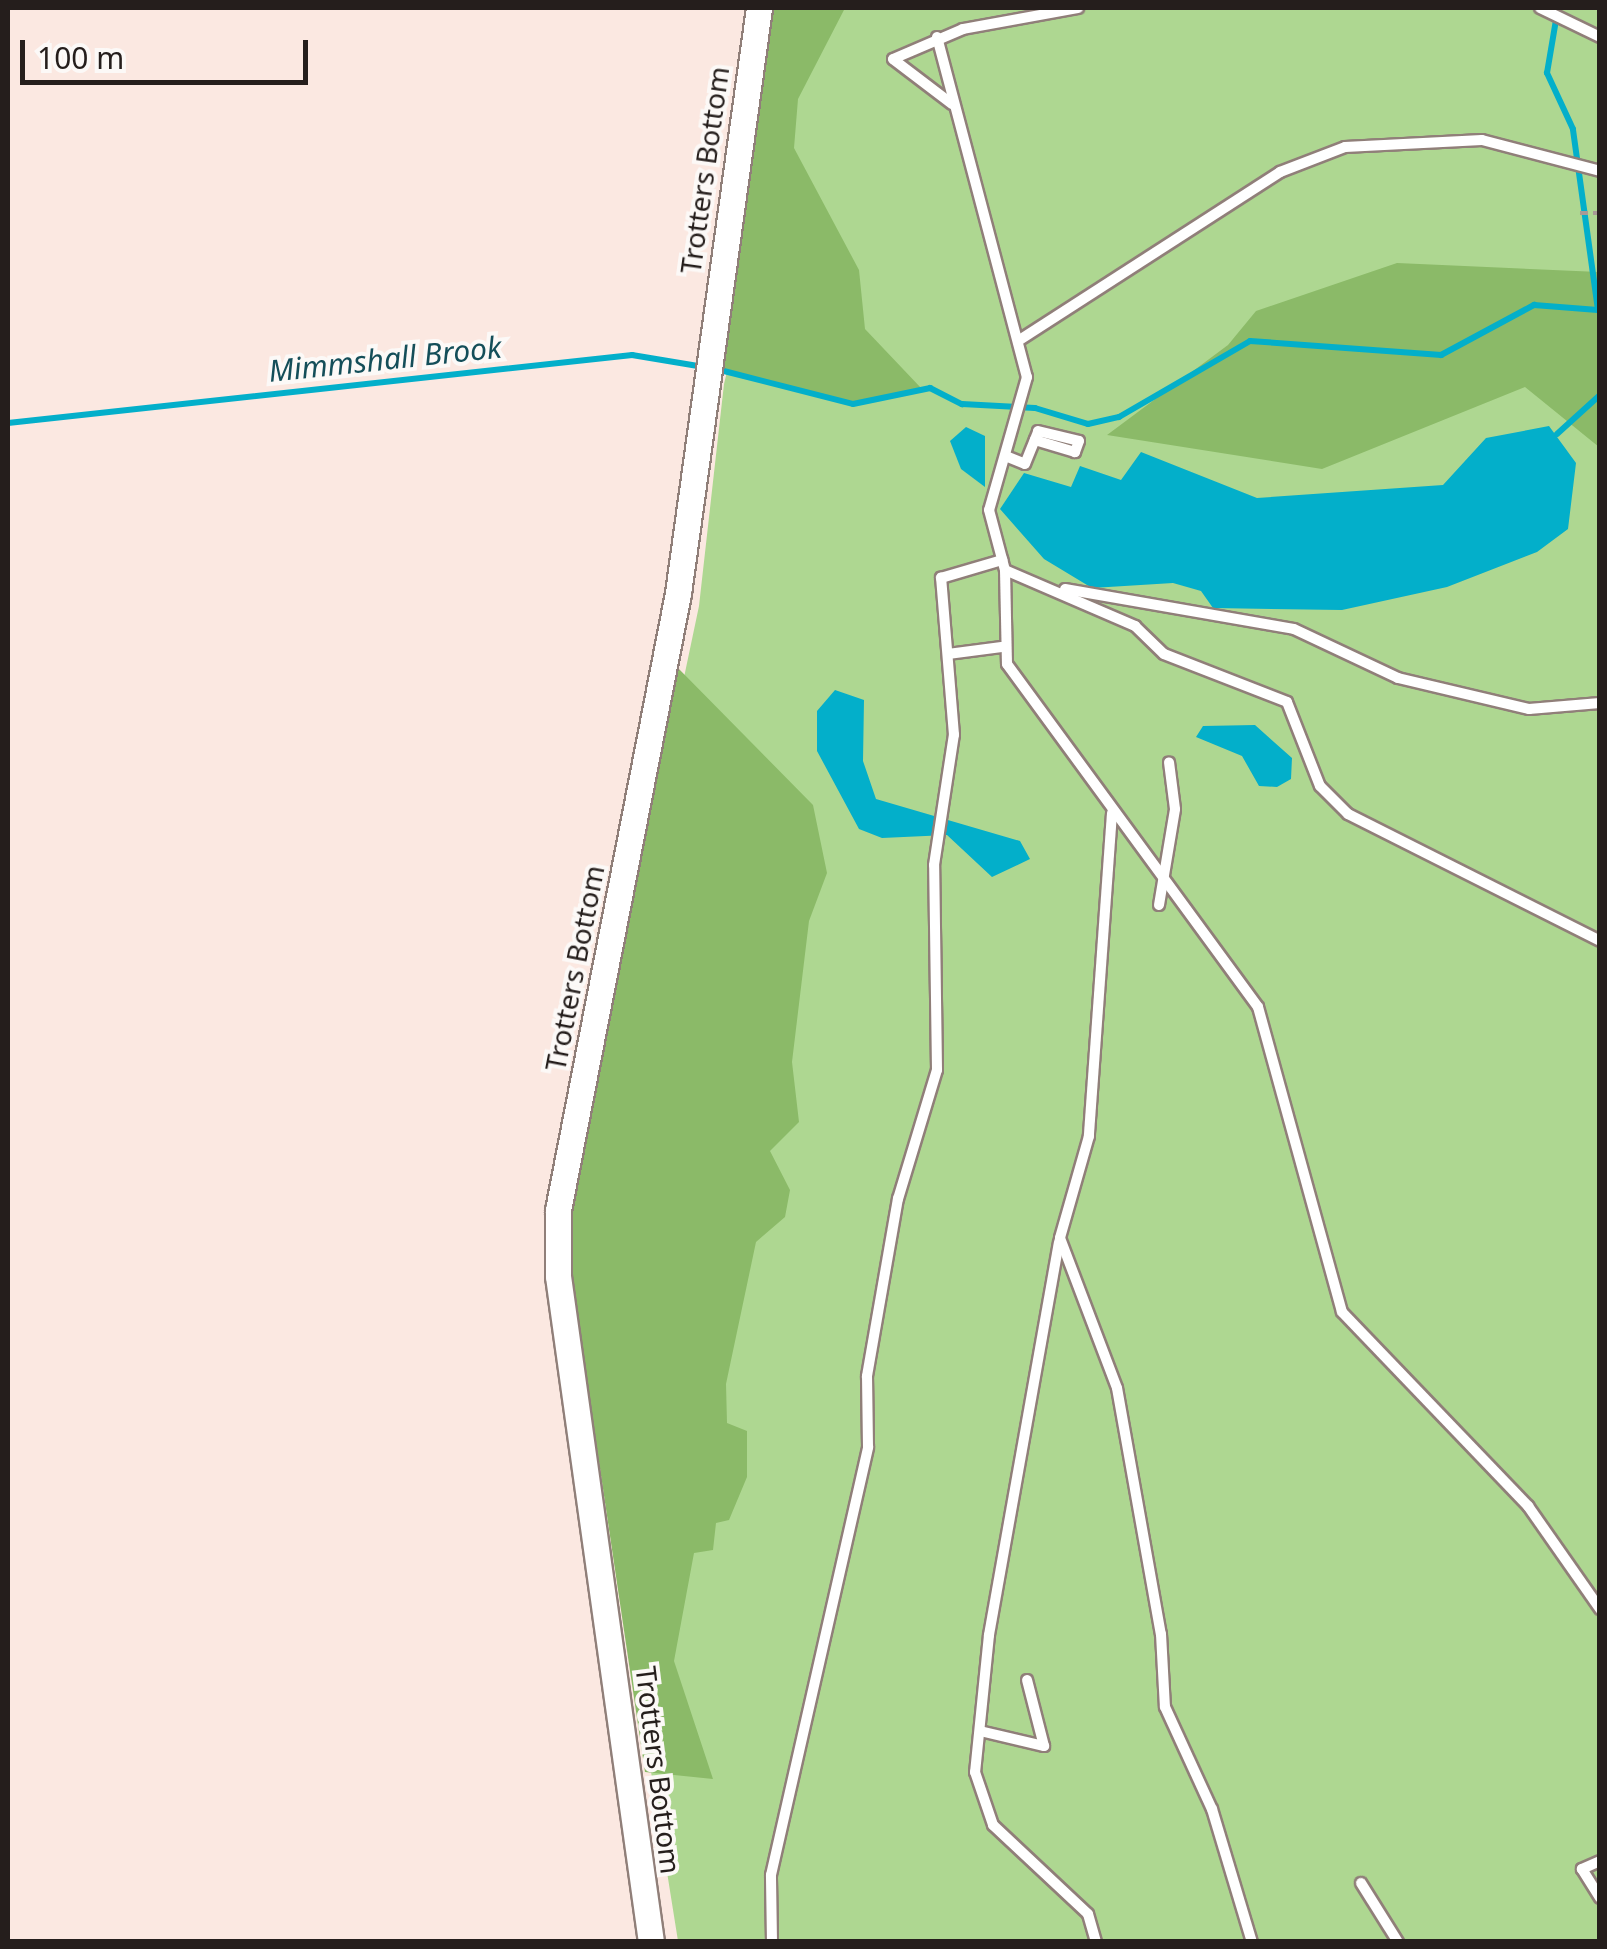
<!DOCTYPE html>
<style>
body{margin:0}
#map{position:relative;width:1607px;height:1949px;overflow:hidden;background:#fbe8e1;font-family:"Noto Sans",sans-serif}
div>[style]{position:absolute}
.green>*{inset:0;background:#aed791}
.forest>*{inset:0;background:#8bba68}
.water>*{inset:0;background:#03afca}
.stream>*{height:6px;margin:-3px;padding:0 3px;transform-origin:3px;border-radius:3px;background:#03afca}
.path>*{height:4px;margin-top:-2px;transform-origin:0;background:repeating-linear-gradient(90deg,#a89a95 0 8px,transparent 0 13px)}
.roads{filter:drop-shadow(2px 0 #907f79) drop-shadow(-2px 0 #907f79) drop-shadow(0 2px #907f79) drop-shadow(0 -2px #907f79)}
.service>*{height:10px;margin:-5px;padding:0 5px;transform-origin:5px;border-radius:5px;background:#fff}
.tertiary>*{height:25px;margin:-12.5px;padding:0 12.5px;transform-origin:12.5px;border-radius:12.5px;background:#fff}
span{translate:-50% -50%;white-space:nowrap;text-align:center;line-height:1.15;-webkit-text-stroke:8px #fcf9f7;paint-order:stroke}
.street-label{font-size:28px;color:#251e1c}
.water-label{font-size:30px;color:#144e59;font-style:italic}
.frame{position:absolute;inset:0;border:10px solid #251e1c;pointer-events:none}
.scale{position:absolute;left:20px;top:40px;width:288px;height:45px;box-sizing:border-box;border:5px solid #251e1c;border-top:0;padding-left:12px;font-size:30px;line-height:35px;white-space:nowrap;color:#251e1c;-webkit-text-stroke:8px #fcf9f7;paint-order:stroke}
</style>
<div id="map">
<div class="green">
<i style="clip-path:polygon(838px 8px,1599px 8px,1599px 1941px,678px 1941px,566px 1239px,699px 606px,724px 384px,808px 38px)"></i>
</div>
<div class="forest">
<i style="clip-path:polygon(768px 8px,845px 8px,798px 99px,794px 148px,859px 270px,865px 329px,921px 388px,853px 404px,718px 369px)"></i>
<i style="clip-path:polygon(1397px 263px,1599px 272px,1599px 447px,1525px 387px,1322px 469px,1107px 435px,1228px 345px,1256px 311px)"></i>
<i style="clip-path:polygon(677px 667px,813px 805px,827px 873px,809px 921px,792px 1062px,799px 1122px,770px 1151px,790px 1190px,785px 1217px,756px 1242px,726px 1384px,727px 1423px,747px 1431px,747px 1477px,729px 1520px,716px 1523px,713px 1550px,694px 1553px,674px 1661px,713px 1779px,645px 1772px,566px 1239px,575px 1144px)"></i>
</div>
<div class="water">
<i style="clip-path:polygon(1549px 426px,1576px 463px,1568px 529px,1537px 552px,1447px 587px,1342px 610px,1213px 608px,1201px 591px,1173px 583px,1092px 588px,1044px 559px,1000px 509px,1024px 473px,1071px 487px,1080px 466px,1121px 480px,1141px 452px,1257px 498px,1443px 485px,1486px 438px)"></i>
<i style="clip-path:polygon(966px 427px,985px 436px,985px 487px,961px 469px,950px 441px)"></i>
<i style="clip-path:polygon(835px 690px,864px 700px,863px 761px,876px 799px,1020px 841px,1030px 859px,992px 877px,947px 835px,882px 838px,859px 829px,817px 751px,817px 711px)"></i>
<i style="clip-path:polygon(1255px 725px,1292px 758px,1291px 779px,1277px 787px,1259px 786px,1242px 756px,1196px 737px,1203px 726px)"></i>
</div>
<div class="stream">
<i style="left:716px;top:369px;width:141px;rotate:14.3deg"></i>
<i style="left:853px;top:404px;width:79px;rotate:-11.7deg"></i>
<i style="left:930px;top:388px;width:36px;rotate:27deg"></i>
<i style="left:962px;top:404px;width:73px;rotate:3.1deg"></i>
<i style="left:1035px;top:408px;width:55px;rotate:16.8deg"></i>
<i style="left:1088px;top:424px;width:32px;rotate:-13deg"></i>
<i style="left:1119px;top:417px;width:151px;rotate:-30.1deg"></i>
<i style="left:1250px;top:341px;width:192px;rotate:4.2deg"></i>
<i style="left:1441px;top:355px;width:106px;rotate:-28.3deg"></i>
<i style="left:1534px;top:305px;width:64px;rotate:4.5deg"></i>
<i style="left:1598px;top:310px;width:183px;rotate:-97.9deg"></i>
<i style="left:1573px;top:129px;width:62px;rotate:-114.9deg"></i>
<i style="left:1547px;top:73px;width:66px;rotate:-80.4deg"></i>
<i style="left:8px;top:423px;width:628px;rotate:-6.22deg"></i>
<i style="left:632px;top:355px;width:73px;rotate:9.5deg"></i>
<i style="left:1557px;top:434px;width:58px;rotate:-42.2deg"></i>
</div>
<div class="path">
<i style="left:1580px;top:213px;width:20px"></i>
</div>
<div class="roads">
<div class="service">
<i style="left:1540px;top:8px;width:67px;rotate:25.8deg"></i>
<i style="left:937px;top:37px;width:352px;rotate:75.2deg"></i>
<i style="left:1027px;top:377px;width:138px;rotate:105.9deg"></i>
<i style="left:989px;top:510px;width:62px;rotate:75.1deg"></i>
<i style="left:1005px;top:570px;width:94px;rotate:88.8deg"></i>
<i style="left:1007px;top:664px;width:425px;rotate:53.8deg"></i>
<i style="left:1258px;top:1007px;width:316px;rotate:74.6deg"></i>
<i style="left:1342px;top:1312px;width:269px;rotate:46.2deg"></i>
<i style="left:1528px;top:1506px;width:126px;rotate:55deg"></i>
<i style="left:952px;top:104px;width:74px;rotate:-142.7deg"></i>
<i style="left:893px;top:59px;width:76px;rotate:-23.2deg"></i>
<i style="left:963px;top:29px;width:117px;rotate:-10.3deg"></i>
<i style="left:1021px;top:339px;width:308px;rotate:-32.8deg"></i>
<i style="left:1280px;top:172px;width:70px;rotate:-21deg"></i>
<i style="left:1345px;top:147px;width:137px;rotate:-2.9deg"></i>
<i style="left:1482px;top:140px;width:122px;rotate:14.7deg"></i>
<i style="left:1008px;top:457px;width:18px;rotate:22deg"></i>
<i style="left:1025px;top:464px;width:35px;rotate:-68deg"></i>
<i style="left:1038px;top:431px;width:42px;rotate:13.7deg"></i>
<i style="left:1079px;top:441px;width:12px;rotate:110deg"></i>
<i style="left:1075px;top:452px;width:42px;rotate:-163.3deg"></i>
<i style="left:1005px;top:570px;width:142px;rotate:23.3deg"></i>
<i style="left:1135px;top:626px;width:40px;rotate:44deg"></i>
<i style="left:1164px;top:654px;width:132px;rotate:21.3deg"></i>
<i style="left:1287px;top:702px;width:90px;rotate:68.6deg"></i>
<i style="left:1320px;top:786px;width:40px;rotate:45deg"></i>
<i style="left:1348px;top:814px;width:282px;rotate:26.7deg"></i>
<i style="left:1065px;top:589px;width:232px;rotate:9.9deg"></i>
<i style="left:1294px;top:629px;width:115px;rotate:25.2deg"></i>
<i style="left:1398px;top:678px;width:135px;rotate:13.3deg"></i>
<i style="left:1529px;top:709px;width:71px;rotate:-4.8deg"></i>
<i style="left:948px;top:654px;width:54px;rotate:-7.4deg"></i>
<i style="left:1112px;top:813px;width:324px;rotate:94.1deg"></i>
<i style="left:1089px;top:1136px;width:106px;rotate:105.9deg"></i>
<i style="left:1060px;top:1238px;width:160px;rotate:69.2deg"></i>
<i style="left:1117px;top:1388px;width:250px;rotate:79.9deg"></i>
<i style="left:1161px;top:1634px;width:73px;rotate:86.9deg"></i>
<i style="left:1165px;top:1707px;width:112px;rotate:65.3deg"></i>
<i style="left:1212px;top:1809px;width:139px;rotate:73.3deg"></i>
<i style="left:1159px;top:905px;width:97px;rotate:-80.5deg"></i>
<i style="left:1175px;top:809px;width:47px;rotate:-97.3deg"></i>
<i style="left:1059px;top:1242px;width:399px;rotate:100.1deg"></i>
<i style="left:989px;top:1635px;width:138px;rotate:95.8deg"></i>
<i style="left:975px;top:1772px;width:56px;rotate:71.2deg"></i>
<i style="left:993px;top:1825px;width:130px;rotate:43.1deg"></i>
<i style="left:1088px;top:1914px;width:29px;rotate:74deg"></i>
<i style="left:980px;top:1731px;width:66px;rotate:13.2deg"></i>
<i style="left:1044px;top:1746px;width:68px;rotate:-104.4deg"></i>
<i style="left:1600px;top:1861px;width:20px;rotate:156deg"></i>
<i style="left:1582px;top:1869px;width:34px;rotate:58deg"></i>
<i style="left:1361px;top:1883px;width:70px;rotate:57.9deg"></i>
<i style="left:772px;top:1942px;width:67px;rotate:-90.9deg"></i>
<i style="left:771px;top:1875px;width:439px;rotate:-77.2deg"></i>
<i style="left:868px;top:1447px;width:71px;rotate:-90.8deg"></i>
<i style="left:867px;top:1376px;width:180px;rotate:-80.1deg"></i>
<i style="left:898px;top:1199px;width:135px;rotate:-73.2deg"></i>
<i style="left:937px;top:1070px;width:205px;rotate:-90.8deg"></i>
<i style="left:934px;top:865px;width:132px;rotate:-81.3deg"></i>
<i style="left:954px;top:735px;width:158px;rotate:-94.7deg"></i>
<i style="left:941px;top:578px;width:64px;rotate:-16.4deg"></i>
</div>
<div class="tertiary">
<i style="left:651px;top:1942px;width:672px;rotate:-97.95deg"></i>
<i style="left:558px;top:1276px;width:66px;rotate:-90deg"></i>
<i style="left:558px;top:1210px;width:629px;rotate:-78.99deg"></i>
<i style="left:678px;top:593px;width:591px;rotate:-82.12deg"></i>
</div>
</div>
<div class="street-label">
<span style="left:704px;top:170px;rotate:-82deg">Trotters Bottom</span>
<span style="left:574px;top:968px;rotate:-79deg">Trotters Bottom</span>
<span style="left:659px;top:1770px;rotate:83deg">Trotters Bottom</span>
</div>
<div class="water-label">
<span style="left:385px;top:359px;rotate:-6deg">Mimmshall Brook</span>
</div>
<div class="frame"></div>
<div class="scale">100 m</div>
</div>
